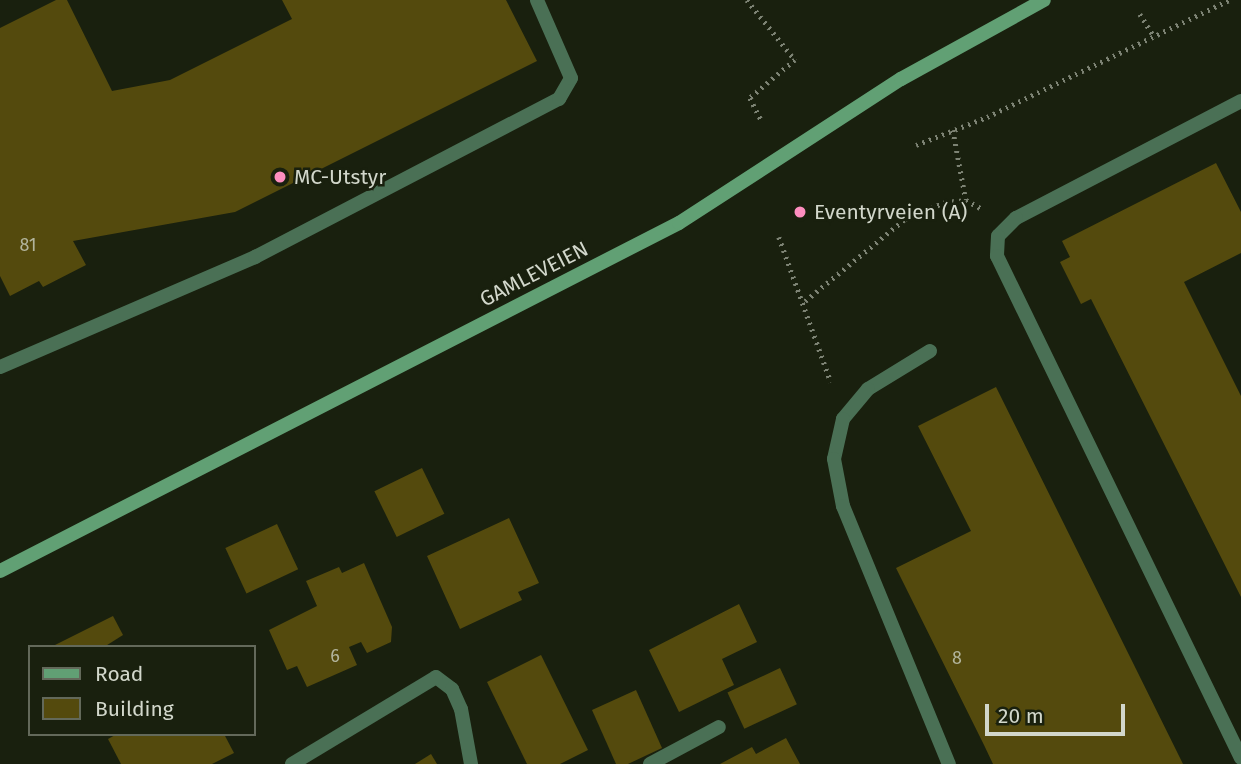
<!DOCTYPE html>
<style>
body{margin:0}
#map{position:relative;width:1241px;height:764px;overflow:hidden;background:#19200e;font-family:"Fira Sans",sans-serif}
div>[style]{position:absolute}
.building>*{inset:0;background:#544a0d;transform-origin:0 0}
.path>*{height:4.5px;margin-top:-2.25px;transform-origin:0;background:repeating-linear-gradient(90deg,#7d8374 0 2px,transparent 0 7px)}
.service>*{height:14px;margin:-7px;padding:0 7px;transform-origin:7px;border-radius:7px;background:#4a7055}
.minor>*{height:14px;margin:-7px;padding:0 7px;transform-origin:7px;border-radius:7px;background:#4a7055}
.secondary>*{height:14px;margin:-7px;padding:0 7px;transform-origin:7px;border-radius:7px;background:#61a074}
.dots>*{width:19px;height:19px;translate:-50% -50%;box-sizing:border-box;border:4px solid #19200e;border-radius:50%}
span{translate:-50% -50%;white-space:nowrap;text-align:center;line-height:1.15;-webkit-text-stroke:5px #19200e;paint-order:stroke}
.number-label{font-size:18px;color:#b2b49c}
.number-label span{-webkit-text-stroke-width:0}
.poi-label{font-size:21px;color:#d2d7cb}
.left{translate:0 -50%;text-align:left}
.street-label{font-size:21px;color:#d2d7cb}
.legend{position:absolute;left:28px;top:645px;width:228px;height:91px;box-sizing:border-box;background:#19200e;border:2px solid #63695a;margin:0;padding:9px 12px;list-style:none;font-size:21px;color:#d2d7cb}
.legend li{display:flex;align-items:center;gap:14px;height:35px}
.legend b{width:35px;border:2px solid #63695a}
.scale{position:absolute;left:985px;top:704px;width:140px;height:32px;box-sizing:border-box;border:4px solid #d2d7cb;border-top:0;padding-left:9px;font-size:21px;line-height:24px;white-space:nowrap;color:#d2d7cb;-webkit-text-stroke:5px #19200e;paint-order:stroke}
</style>
<div id="map">
<div class="building">
<i style="clip-path:polygon(56px 0,67px 0,112px 91px,170px 80px,292px 19px,282px 0,506px 0,537px 61px,235px 212px,73px 241px,86px 265px,43px 287px,39px 281px,10px 296px,0 276px,0 28px)"></i>
<i style="clip-path:polygon(1216px 163px,1241px 212px,1241px 253px,1184px 282px,1241px 396px,1241px 597px,1091px 299px,1081px 304px,1060px 262px,1070px 257px,1062px 241px)"></i>
<i style="clip-path:polygon(996px 387px,1136px 669px,1183px 764px,993px 764px,984px 745px,896px 568px,971px 531px,918px 426px)"></i>
<i style="left:422px;top:468px;width:51px;height:53px;rotate:64deg"></i>
<i style="clip-path:polygon(509px 518px,539px 583px,518px 592px,522px 600px,460px 629px,427px 556px)"></i>
<i style="left:277px;top:524px;width:50px;height:57px;rotate:65deg"></i>
<i style="clip-path:polygon(364px 563px,392px 627px,391px 642px,367px 653px,361px 642px,349px 647px,357px 665px,307px 687px,297px 666px,287px 670px,269px 630px,317px 606px,306px 581px,339px 567px,342px 573px)"></i>
<i style="clip-path:polygon(739px 604px,757px 642px,722px 659px,734px 685px,679px 712px,649px 650px)"></i>
<i style="clip-path:polygon(113px 616px,123px 635px,104px 647px,51px 647px)"></i>
<i style="clip-path:polygon(541px 655px,588px 750px,560px 764px,527px 764px,487px 682px)"></i>
<i style="left:780px;top:668px;width:40px;height:58px;rotate:65deg"></i>
<i style="clip-path:polygon(636px 690px,662px 748px,628px 764px,616px 764px,592px 710px)"></i>
<i style="clip-path:polygon(117px 734px,224px 734px,234px 753px,212px 764px,121px 764px,108px 739px)"></i>
<i style="clip-path:polygon(786px 738px,800px 764px,720px 764px,752px 747px,756px 754px)"></i>
<i style="clip-path:polygon(431px 754px,437px 764px,415px 764px)"></i>
</div>
<div class="path">
<i style="left:747px;top:0;width:77px;rotate:51.3deg"></i>
<i style="left:795px;top:60px;width:59px;rotate:139.8deg"></i>
<i style="left:750px;top:98px;width:25px;rotate:63deg"></i>
<i style="left:1140px;top:14px;width:28px;rotate:58deg"></i>
<i style="left:953px;top:130px;width:71px;rotate:79.5deg"></i>
<i style="left:916px;top:145px;width:76px;rotate:-21.5deg"></i>
<i style="left:987px;top:117px;width:269px;rotate:-25.8deg"></i>
<i style="left:779px;top:237px;width:154px;rotate:70.3deg"></i>
<i style="left:805px;top:301px;width:129px;rotate:-39.4deg"></i>
<i style="left:905px;top:219px;width:43px;rotate:-23deg"></i>
<i style="left:945px;top:202px;width:21px;rotate:-5deg"></i>
<i style="left:966px;top:200px;width:18px;rotate:29deg"></i>
</div>
<div class="service">
<i style="left:1241px;top:101px;width:254px;rotate:152.5deg"></i>
<i style="left:1016px;top:218px;width:25px;rotate:135deg"></i>
<i style="left:998px;top:236px;width:20px;rotate:93deg"></i>
<i style="left:997px;top:256px;width:558px;rotate:64.08deg"></i>
<i style="left:930px;top:351px;width:73px;rotate:148.5deg"></i>
<i style="left:868px;top:389px;width:39px;rotate:130deg"></i>
<i style="left:843px;top:419px;width:41px;rotate:102.7deg"></i>
<i style="left:834px;top:459px;width:48px;rotate:79.2deg"></i>
<i style="left:843px;top:506px;width:279px;rotate:67.7deg"></i>
<i style="left:0;top:367px;width:278px;rotate:-23.3deg"></i>
<i style="left:255px;top:257px;width:343px;rotate:-27.5deg"></i>
<i style="left:559px;top:99px;width:24px;rotate:-60deg"></i>
<i style="left:571px;top:78px;width:85px;rotate:-113.6deg"></i>
<i style="left:436px;top:677px;width:20px;rotate:37deg"></i>
<i style="left:452px;top:689px;width:22px;rotate:66deg"></i>
<i style="left:461px;top:709px;width:56px;rotate:79.7deg"></i>
<i style="left:650px;top:764px;width:78px;rotate:-28.2deg"></i>
</div>
<div class="minor">
<i style="left:292px;top:764px;width:168px;rotate:-31.1deg"></i>
</div>
<div class="secondary">
<i style="left:0;top:571px;width:763px;rotate:-27.14deg"></i>
<i style="left:679px;top:223px;width:265px;rotate:-33deg"></i>
<i style="left:901px;top:79px;width:163px;rotate:-28.9deg"></i>
</div>
<div class="dots">
<i style="left:280px;top:177px;background:#fd8ebf"></i>
<i style="left:800px;top:212px;background:#fd8ebf"></i>
</div>
<div class="number-label">
<span style="left:28px;top:245px">81</span>
<span style="left:335px;top:656px">6</span>
<span style="left:957px;top:658px">8</span>
</div>
<div class="poi-label">
<span class="left" style="left:294px;top:177px">MC-Utstyr</span>
<span class="left" style="left:814px;top:212px">Eventyrveien (A)</span>
</div>
<div class="street-label">
<span style="left:534px;top:274px;rotate:-27deg">GAMLEVEIEN</span>
</div>
<ul class="legend">
<li><b style="height:9px;background:#61a074"></b>Road</li>
<li><b style="height:19px;background:#544a0d"></b>Building</li>
</ul>
<div class="scale">20 m</div>
</div>
